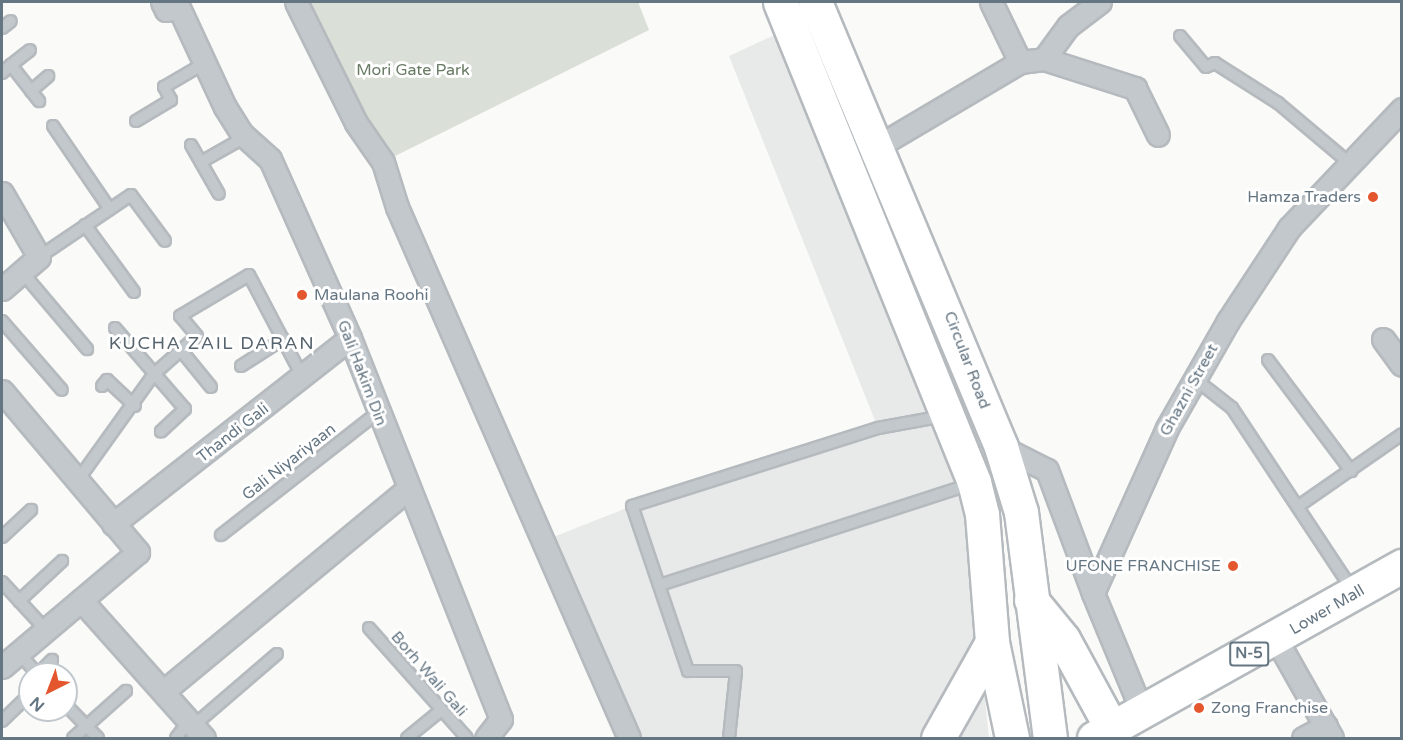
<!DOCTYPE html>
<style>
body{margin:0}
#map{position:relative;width:1403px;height:740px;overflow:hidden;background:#fafaf8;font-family:"Varela Round",sans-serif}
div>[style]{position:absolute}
.built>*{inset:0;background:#e8e9e9}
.green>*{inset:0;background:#dadfd7}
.roads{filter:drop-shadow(2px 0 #b5babe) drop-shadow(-2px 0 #b5babe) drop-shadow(0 2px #b5babe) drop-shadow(0 -2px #b5babe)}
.service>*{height:10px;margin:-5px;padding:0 5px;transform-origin:5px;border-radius:5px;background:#c3c8cc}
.minor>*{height:21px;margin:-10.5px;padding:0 10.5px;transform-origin:10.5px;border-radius:10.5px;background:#c3c8cc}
.primary>*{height:33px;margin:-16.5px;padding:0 16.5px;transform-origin:16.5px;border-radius:16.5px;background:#fff}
.dots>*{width:16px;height:16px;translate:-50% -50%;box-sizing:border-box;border:3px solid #fff;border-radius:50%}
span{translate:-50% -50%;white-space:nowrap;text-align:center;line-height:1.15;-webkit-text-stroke:6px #fff;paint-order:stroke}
.shield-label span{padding:2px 4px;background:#fff;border:2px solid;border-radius:4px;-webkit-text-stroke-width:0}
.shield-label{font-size:15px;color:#657683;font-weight:700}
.park-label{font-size:16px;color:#687a64}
.poi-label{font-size:16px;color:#657683}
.right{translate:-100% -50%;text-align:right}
.left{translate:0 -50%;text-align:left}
.street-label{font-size:16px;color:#657683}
.neighbourhood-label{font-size:18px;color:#57646e;letter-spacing:1.5px}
.frame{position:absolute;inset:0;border:3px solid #657683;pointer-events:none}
.north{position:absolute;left:18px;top:662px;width:60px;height:60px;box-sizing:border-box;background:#fff;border:2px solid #c1c8cd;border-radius:50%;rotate:222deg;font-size:16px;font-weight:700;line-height:24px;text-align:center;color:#657683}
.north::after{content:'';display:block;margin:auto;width:21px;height:27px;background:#e4572e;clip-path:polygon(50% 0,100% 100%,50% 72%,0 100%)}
</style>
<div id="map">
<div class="built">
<i style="clip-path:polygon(781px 32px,964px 499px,989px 738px,629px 738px,543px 541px,632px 506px,878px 428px,729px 56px)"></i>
</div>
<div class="green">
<i style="clip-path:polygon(298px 2px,638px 2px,649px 30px,383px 162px)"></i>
</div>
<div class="roads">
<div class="service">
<i style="left:2px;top:28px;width:11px;rotate:-38deg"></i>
<i style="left:1180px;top:36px;width:40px;rotate:50deg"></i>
<i style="left:1206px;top:67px;width:10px;rotate:-24deg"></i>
<i style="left:1215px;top:63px;width:75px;rotate:32.4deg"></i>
<i style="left:1278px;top:103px;width:92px;rotate:40.1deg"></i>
<i style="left:11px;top:65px;width:24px;rotate:-38deg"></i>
<i style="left:2px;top:73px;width:12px;rotate:-42deg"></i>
<i style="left:11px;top:65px;width:46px;rotate:52.1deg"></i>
<i style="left:31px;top:91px;width:23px;rotate:-41deg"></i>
<i style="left:136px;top:121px;width:41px;rotate:-31deg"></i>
<i style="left:171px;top:100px;width:15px;rotate:-118deg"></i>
<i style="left:164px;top:87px;width:48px;rotate:-30.3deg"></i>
<i style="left:53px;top:126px;width:99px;rotate:55.7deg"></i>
<i style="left:191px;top:145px;width:56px;rotate:60.3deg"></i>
<i style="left:201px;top:162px;width:51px;rotate:-29.6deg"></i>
<i style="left:85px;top:225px;width:83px;rotate:53.8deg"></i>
<i style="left:39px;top:257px;width:111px;rotate:-34deg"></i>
<i style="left:131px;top:195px;width:57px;rotate:53.5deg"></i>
<i style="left:22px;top:272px;width:101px;rotate:49.8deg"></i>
<i style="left:2px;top:321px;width:91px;rotate:49deg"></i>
<i style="left:115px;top:328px;width:107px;rotate:49.2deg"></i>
<i style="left:185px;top:409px;width:33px;rotate:137deg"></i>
<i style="left:180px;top:349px;width:49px;rotate:50.8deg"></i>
<i style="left:1268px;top:360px;width:139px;rotate:53.2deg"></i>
<i style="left:241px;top:366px;width:50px;rotate:-32.7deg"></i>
<i style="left:1195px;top:379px;width:47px;rotate:38.1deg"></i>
<i style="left:1232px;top:408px;width:217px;rotate:56.5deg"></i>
<i style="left:102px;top:386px;width:8px;rotate:-50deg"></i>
<i style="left:107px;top:380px;width:38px;rotate:43deg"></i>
<i style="left:78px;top:480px;width:130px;rotate:-54.4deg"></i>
<i style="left:154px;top:374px;width:57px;rotate:-41.5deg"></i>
<i style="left:197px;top:336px;width:26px;rotate:-130deg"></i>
<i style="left:180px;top:316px;width:80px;rotate:-30.7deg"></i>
<i style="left:249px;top:275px;width:116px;rotate:62.3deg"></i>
<i style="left:1300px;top:505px;width:124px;rotate:-34.8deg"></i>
<i style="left:221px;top:535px;width:198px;rotate:-38deg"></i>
<i style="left:2px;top:537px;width:40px;rotate:-43deg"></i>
<i style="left:2px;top:582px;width:65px;rotate:47.5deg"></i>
<i style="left:663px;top:584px;width:323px;rotate:-18deg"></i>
<i style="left:19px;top:601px;width:59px;rotate:-42.9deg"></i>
<i style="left:369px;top:628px;width:147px;rotate:48.3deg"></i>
<i style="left:19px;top:653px;width:28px;rotate:49deg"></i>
<i style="left:38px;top:674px;width:20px;rotate:-45deg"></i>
<i style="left:66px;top:705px;width:46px;rotate:45.9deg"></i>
<i style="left:2px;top:721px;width:39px;rotate:-44deg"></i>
<i style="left:192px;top:727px;width:112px;rotate:-40.7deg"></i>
<i style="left:73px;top:738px;width:71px;rotate:-41.6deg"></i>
<i style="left:176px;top:738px;width:20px;rotate:-53deg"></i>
<i style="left:407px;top:738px;width:43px;rotate:-39.3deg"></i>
<i style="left:729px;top:738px;width:67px;rotate:-84deg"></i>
<i style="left:736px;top:671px;width:48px;rotate:180deg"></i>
<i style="left:688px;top:671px;width:174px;rotate:-108.7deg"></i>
<i style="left:632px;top:506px;width:258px;rotate:-17.6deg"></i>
<i style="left:878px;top:428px;width:67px;rotate:-10.3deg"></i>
</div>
<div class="minor">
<i style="left:162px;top:2px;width:9px;rotate:63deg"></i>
<i style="left:166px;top:10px;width:13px;rotate:-9deg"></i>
<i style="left:179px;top:8px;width:109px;rotate:65.1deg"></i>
<i style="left:225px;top:107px;width:31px;rotate:58deg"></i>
<i style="left:241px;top:133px;width:39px;rotate:42deg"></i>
<i style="left:270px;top:159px;width:196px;rotate:65.9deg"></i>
<i style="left:350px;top:338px;width:410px;rotate:68.4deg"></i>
<i style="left:501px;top:719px;width:24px;rotate:128deg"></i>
<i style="left:296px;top:2px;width:135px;rotate:63.6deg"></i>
<i style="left:356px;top:123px;width:47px;rotate:55.3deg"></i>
<i style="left:383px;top:162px;width:47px;rotate:72.7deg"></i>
<i style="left:397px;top:207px;width:579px;rotate:66.4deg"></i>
<i style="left:1044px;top:59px;width:41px;rotate:-54deg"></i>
<i style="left:1068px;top:26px;width:40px;rotate:-37deg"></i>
<i style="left:1020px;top:62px;width:24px;rotate:-7deg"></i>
<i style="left:1044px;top:59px;width:96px;rotate:17.7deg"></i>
<i style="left:1135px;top:88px;width:52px;rotate:63.9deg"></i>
<i style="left:878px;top:146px;width:165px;rotate:-30.6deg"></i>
<i style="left:1020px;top:62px;width:67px;rotate:-115.8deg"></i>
<i style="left:2px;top:193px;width:74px;rotate:60deg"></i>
<i style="left:39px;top:257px;width:49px;rotate:139.1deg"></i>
<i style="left:1383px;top:339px;width:32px;rotate:54deg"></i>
<i style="left:2px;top:391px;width:211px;rotate:49.8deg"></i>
<i style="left:138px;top:552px;width:178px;rotate:139.8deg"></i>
<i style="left:1001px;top:447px;width:51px;rotate:26.6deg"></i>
<i style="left:1047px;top:470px;width:131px;rotate:69.5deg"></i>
<i style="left:113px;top:524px;width:301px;rotate:-38.1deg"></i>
<i style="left:81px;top:600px;width:185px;rotate:48.3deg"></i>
<i style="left:1276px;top:639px;width:114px;rotate:60.5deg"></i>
<i style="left:165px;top:690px;width:315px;rotate:-39.6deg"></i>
<i style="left:1143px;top:714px;width:131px;rotate:-112.5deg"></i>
<i style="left:1093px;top:593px;width:181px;rotate:-65.8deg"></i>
<i style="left:1167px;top:428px;width:123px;rotate:-60.3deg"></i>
<i style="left:1228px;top:321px;width:111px;rotate:-56.7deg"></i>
<i style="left:1289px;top:228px;width:164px;rotate:-46.5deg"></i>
<i style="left:1303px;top:738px;width:26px;rotate:-28deg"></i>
</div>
<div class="primary">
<i style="left:780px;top:2px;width:518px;rotate:67.99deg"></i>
<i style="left:974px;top:482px;width:33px;rotate:76deg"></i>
<i style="left:982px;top:514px;width:128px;rotate:85.5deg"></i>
<i style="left:992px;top:642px;width:98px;rotate:78.2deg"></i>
<i style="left:815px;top:2px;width:482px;rotate:67.3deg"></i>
<i style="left:1001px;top:447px;width:68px;rotate:72.9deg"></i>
<i style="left:1021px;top:512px;width:228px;rotate:82.7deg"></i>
<i style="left:1031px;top:600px;width:50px;rotate:50.6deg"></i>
<i style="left:1063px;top:639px;width:102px;rotate:61.4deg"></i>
<i style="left:938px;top:738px;width:110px;rotate:-60.6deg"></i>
<i style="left:1094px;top:738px;width:353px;rotate:-29.2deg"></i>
</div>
</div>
<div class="dots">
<i style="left:1373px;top:197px;background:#e4572e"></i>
<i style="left:302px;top:295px;background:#e4572e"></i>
<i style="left:1233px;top:566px;background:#e4572e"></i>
<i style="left:1199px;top:708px;background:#e4572e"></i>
</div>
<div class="shield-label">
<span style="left:1249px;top:654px">N-5</span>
</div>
<div class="park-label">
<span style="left:413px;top:70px">Mori Gate Park</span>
</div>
<div class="poi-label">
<span class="right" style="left:1361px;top:197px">Hamza Traders</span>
<span class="left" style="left:314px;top:295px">Maulana Roohi</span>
<span class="right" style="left:1221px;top:566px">UFONE FRANCHISE</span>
<span class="left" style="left:1211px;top:708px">Zong Franchise</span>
</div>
<div class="street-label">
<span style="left:967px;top:360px;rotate:69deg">Circular Road</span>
<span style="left:362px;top:373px;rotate:69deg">Gali Hakim Din</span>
<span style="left:1189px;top:390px;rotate:-61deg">Ghazni Street</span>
<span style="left:233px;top:433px;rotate:-38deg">Thandi Gali</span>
<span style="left:289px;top:462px;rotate:-38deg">Gali Niyariyaan</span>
<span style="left:1327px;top:610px;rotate:-30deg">Lower Mall</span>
<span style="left:429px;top:674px;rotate:49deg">Borh Wali Gali</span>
</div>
<div class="neighbourhood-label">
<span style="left:212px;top:343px">KUCHA ZAIL DARAN</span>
</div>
<div class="frame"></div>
<div class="north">N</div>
</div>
